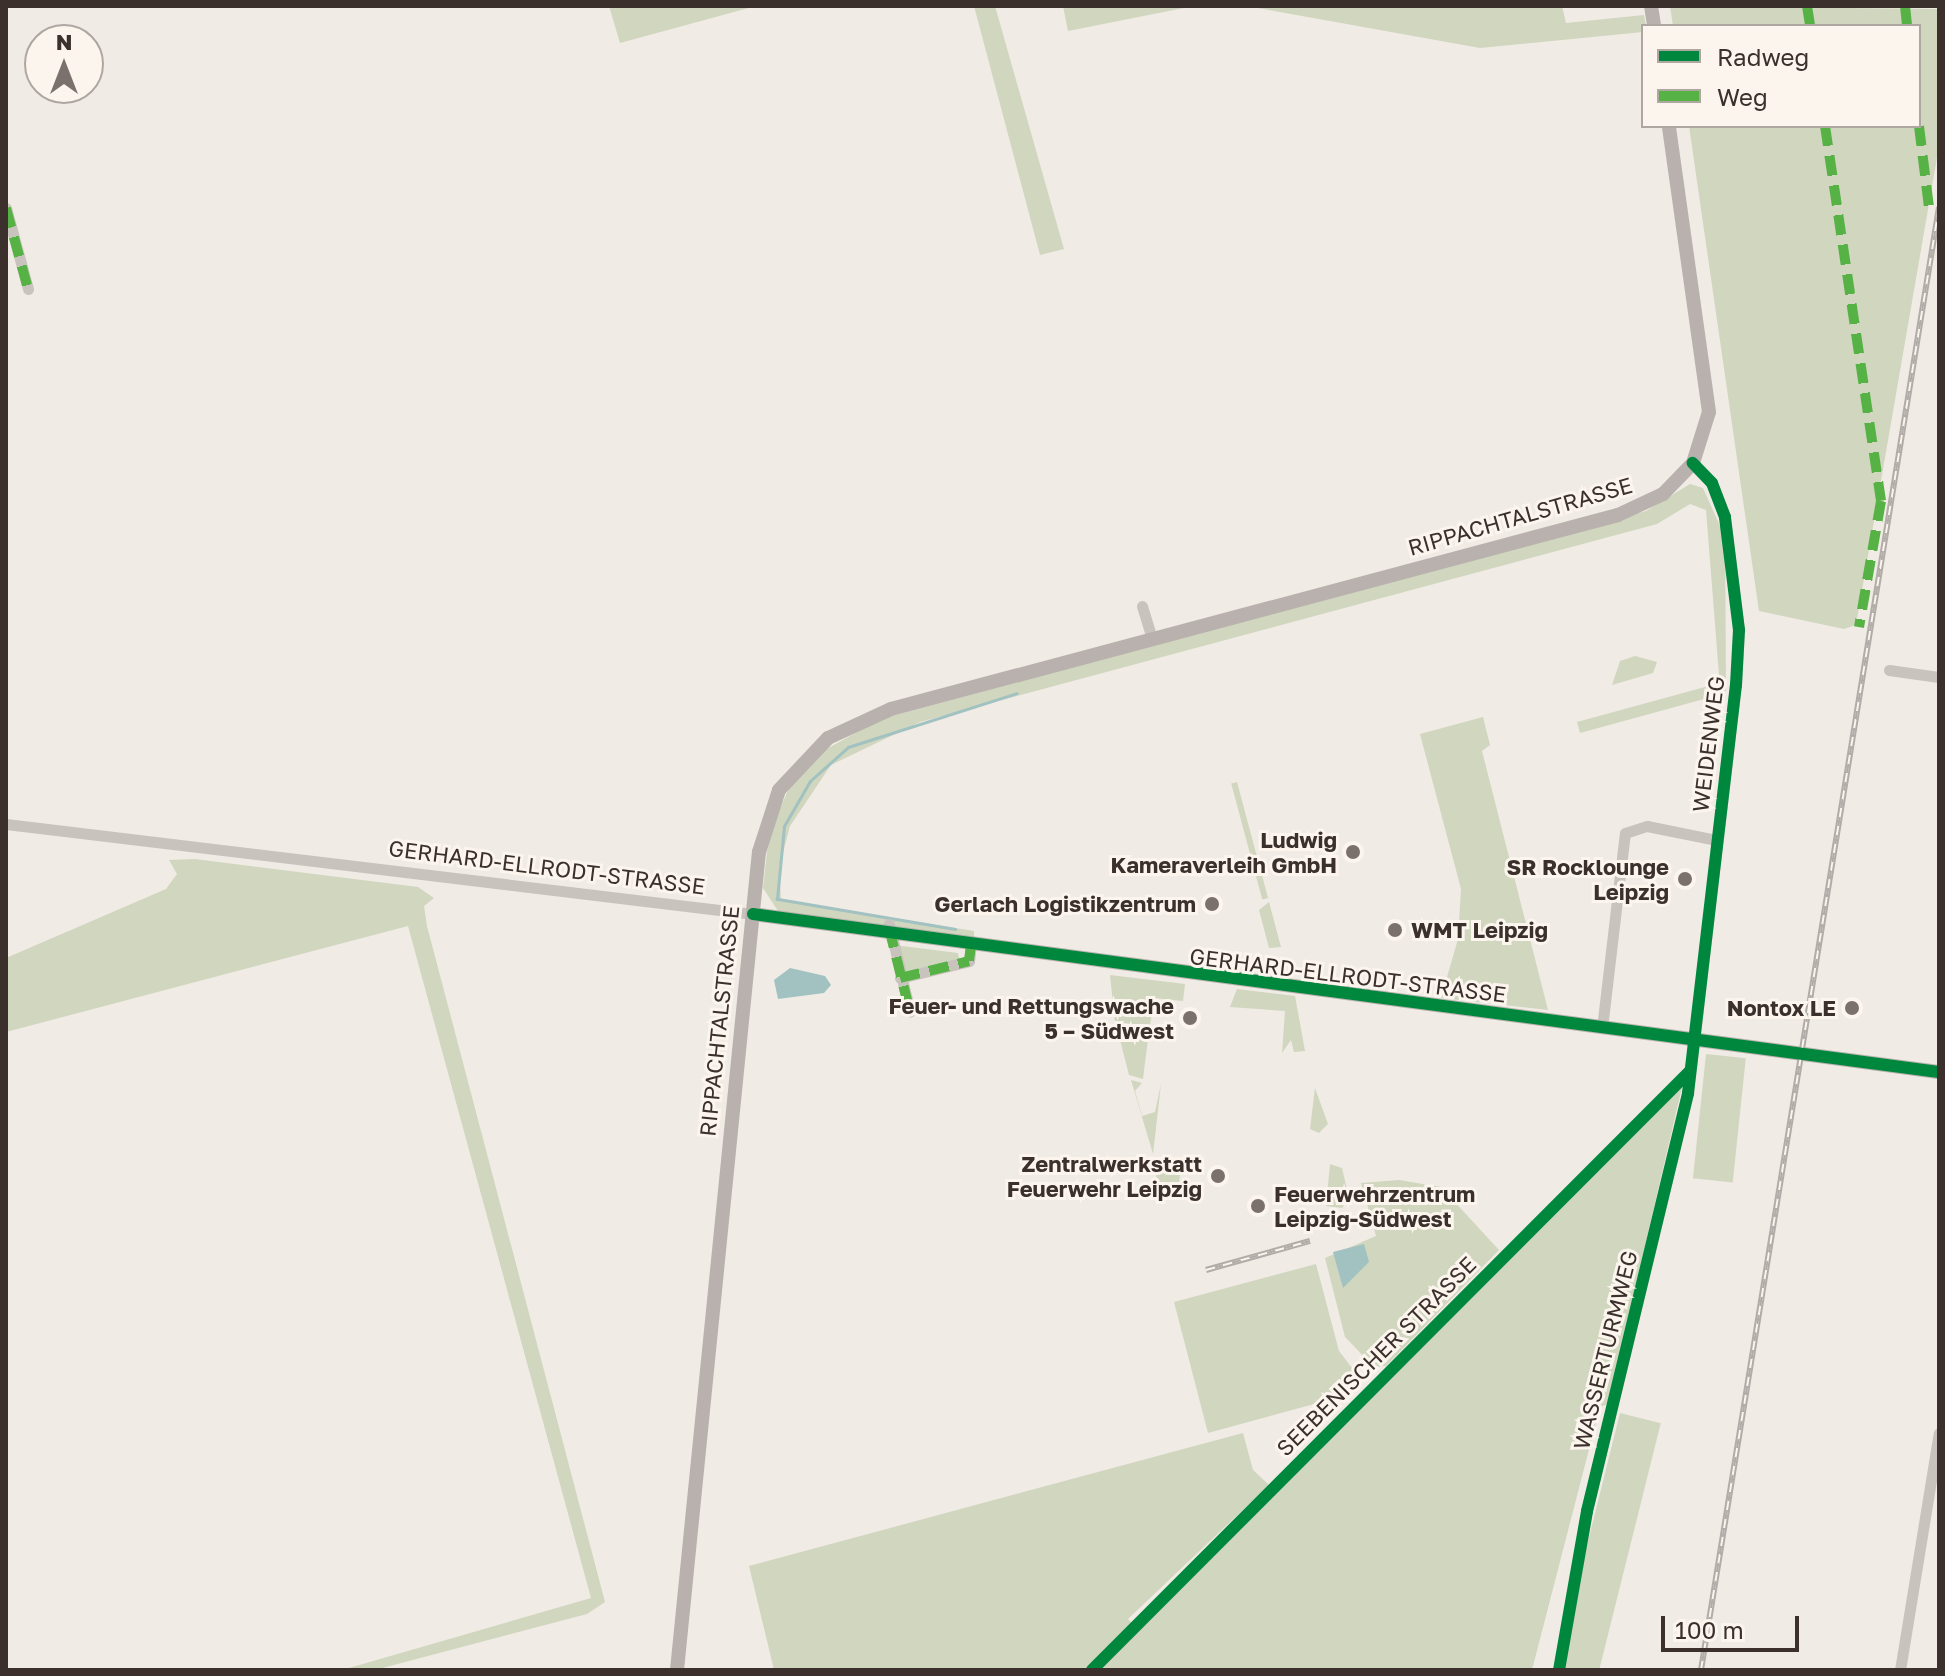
<!DOCTYPE html>
<meta charset="utf-8">
<style>
body{margin:0}
#map{position:relative;width:1945px;height:1676px;overflow:hidden;background:#f0ebe5;font-family:"Golos Text",sans-serif}
div>[style]{position:absolute}
.green>*{inset:0;background:#d1d6bf;transform-origin:0 0}
.water>*{inset:0;background:#a1c2c1}
.stream>*{height:3px;margin:-1.5px;padding:0 1.5px;transform-origin:1.5px;border-radius:1.5px;background:#a1c2c1}
.minor>*{height:11px;margin:-5.5px;padding:0 5.5px;transform-origin:5.5px;border-radius:5.5px;background:#c9c3be}
.major>*{height:14px;margin:-7px;padding:0 7px;transform-origin:7px;border-radius:7px;background:#b8b1ad}
.rail>*{height:6px;margin-top:-3px;transform-origin:0;background:repeating-linear-gradient(90deg,#fbf5ee 0 9px,#b1aca8 0 18px);box-sizing:border-box;border-block:2px solid #b1aca8}
.quiet>*{height:10px;margin-top:-5px;transform-origin:0;background:repeating-linear-gradient(90deg,#57b246 0 20px,transparent 0 30px)}
.cycleway>*{height:12px;margin:-6px;padding:0 6px;transform-origin:6px;border-radius:6px;background:#00873e}
.dots>*{width:22px;height:22px;translate:-50% -50%;box-sizing:border-box;border:4px solid #fbf5ee;border-radius:50%}
span{translate:-50% -50%;white-space:nowrap;text-align:center;line-height:1.15;-webkit-text-stroke:6px #fbf5ee;paint-order:stroke}
.street-label{font-size:22px;color:#3b302b}
.poi-label{font-size:22px;color:#3b302b;font-weight:700}
.right{translate:-100% -50%;text-align:right}
.left{translate:0 -50%;text-align:left}
.frame{position:absolute;inset:0;border:8px solid #3b302b;pointer-events:none}
.legend{position:absolute;left:1641px;top:24px;width:280px;height:104px;box-sizing:border-box;background:#fbf5ee;border:2px solid #aea6a0;margin:0;padding:10px 14px;list-style:none;font-size:24px;color:#3b302b}
.legend li{display:flex;align-items:center;gap:16px;height:40px}
.legend b{width:40px;border:2px solid #aea6a0}
.north{position:absolute;left:24px;top:24px;width:80px;height:80px;box-sizing:border-box;background:#fbf5ee;border:2px solid #aea6a0;border-radius:50%;rotate:0deg;font-size:22px;font-weight:700;line-height:32px;text-align:center;color:#3b302b}
.north::after{content:'';display:block;margin:auto;width:28px;height:36px;background:#7a716c;clip-path:polygon(50% 0,100% 100%,50% 72%,0 100%)}
.scale{position:absolute;left:1661px;top:1616px;width:138px;height:36px;box-sizing:border-box;border:4px solid #3b302b;border-top:0;padding-left:10px;font-size:24px;line-height:28px;white-space:nowrap;color:#3b302b;-webkit-text-stroke:6px #fbf5ee;paint-order:stroke}
</style>
<div id="map">
<div class="green">
<i style="clip-path:polygon(609px 6px,756px 6px,620px 43px)"></i>
<i style="clip-path:polygon(974px 6px,995px 6px,1064px 249px,1040px 255px)"></i>
<i style="clip-path:polygon(1063px 6px,1194px 6px,1068px 31px)"></i>
<i style="clip-path:polygon(1247px 6px,1562px 6px,1566px 23px,1644px 15px,1646px 26px,1643px 32px,1480px 48px)"></i>
<i style="clip-path:polygon(1670px 6px,1939px 9px,1939px 146px,1856px 625px,1844px 629px,1759px 611px,1689px 126px,1919px 126px,1919px 26px,1673px 26px)"></i>
<i style="clip-path:polygon(1690px 484px,1703px 488px,1720px 526px,1725px 517px,1726px 693px,1580px 733px,1577px 722px,1705px 687px,1719px 675px,1706px 510px,1690px 504px,1657px 524px,920px 722px,831px 765px,790px 826px,779px 868px,781px 900px,974px 931px,974px 939px,778px 911px,763px 888px,769px 834px,789px 788px,821px 752px,881px 719px,1646px 511px)"></i>
<i style="clip-path:polygon(1635px 656px,1657px 662px,1653px 673px,1612px 685px,1620px 661px)"></i>
<i style="clip-path:polygon(1483px 717px,1490px 745px,1482px 751px,1548px 1010px,1441px 998px,1458px 939px,1461px 889px,1420px 734px)"></i>
<i style="left:1237px;top:782px;width:120px;height:6px;rotate:75deg"></i>
<i style="clip-path:polygon(195px 859px,418px 887px,434px 898px,424px 906px,427px 926px,605px 1602px,587px 1614px,375px 1670px,342px 1670px,591px 1598px,408px 926px,6px 1032px,6px 958px,166px 889px,177px 874px,169px 860px)"></i>
<i style="clip-path:polygon(1269px 902px,1281px 947px,1269px 948px,1259px 910px)"></i>
<i style="clip-path:polygon(894px 945px,958px 953px,959px 959px,902px 974px)"></i>
<i style="clip-path:polygon(1110px 975px,1185px 984px,1183px 1001px,1154px 998px,1150px 1026px,1115px 1022px)"></i>
<i style="clip-path:polygon(1237px 989px,1295px 996px,1305px 1051px,1294px 1052px,1291px 1040px,1282px 1053px,1285px 1011px,1230px 1007px)"></i>
<i style="clip-path:polygon(1117px 1028px,1149px 1031px,1143px 1079px,1129px 1075px)"></i>
<i style="left:1706px;top:1054px;width:40px;height:125px;rotate:6deg"></i>
<i style="clip-path:polygon(1131px 1080px,1142px 1083px,1135px 1091px,1142px 1116px,1155px 1112px,1161px 1084px,1153px 1154px)"></i>
<i style="clip-path:polygon(1683px 1083px,1608px 1404px,1600px 1407px,1532px 1670px,774px 1670px,749px 1566px,1243px 1433px,1253px 1470px,1269px 1485px,1128px 1619px,1139px 1631px)"></i>
<i style="clip-path:polygon(1315px 1088px,1328px 1124px,1319px 1133px,1310px 1129px)"></i>
<i style="clip-path:polygon(1152px 1159px,1182px 1162px,1178px 1189px,1159px 1187px)"></i>
<i style="clip-path:polygon(1330px 1164px,1342px 1168px,1349px 1198px,1342px 1208px,1326px 1206px)"></i>
<i style="clip-path:polygon(1399px 1180px,1441px 1187px,1499px 1250px,1386px 1366px,1374px 1367px,1345px 1337px,1325px 1258px,1376px 1236px,1361px 1183px)"></i>
<i style="clip-path:polygon(1316px 1264px,1339px 1351px,1362px 1381px,1347px 1395px,1208px 1433px,1174px 1302px)"></i>
<i style="left:1620px;top:1413px;width:42px;height:262px;rotate:14deg"></i>
</div>
<div class="water">
<i style="clip-path:polygon(790px 968px,825px 976px,831px 985px,824px 993px,778px 999px,774px 980px)"></i>
<i style="clip-path:polygon(1364px 1244px,1369px 1262px,1343px 1288px,1333px 1252px)"></i>
</div>
<div class="stream">
<i style="left:955px;top:929px;width:181px;rotate:-170.4deg"></i>
<i style="left:777px;top:899px;width:73px;rotate:-84.5deg"></i>
<i style="left:784px;top:826px;width:52px;rotate:-60deg"></i>
<i style="left:810px;top:781px;width:51px;rotate:-41.8deg"></i>
<i style="left:848px;top:747px;width:177px;rotate:-17.7deg"></i>
</div>
<div class="minor">
<i style="left:6px;top:208px;width:84px;rotate:74.8deg"></i>
<i style="left:1142px;top:606px;width:34px;rotate:73deg"></i>
<i style="left:1889px;top:670px;width:50px;rotate:8deg"></i>
<i style="left:6px;top:824px;width:752px;rotate:6.87deg"></i>
<i style="left:889px;top:924px;width:90px;rotate:76.6deg"></i>
<i style="left:900px;top:978px;width:71px;rotate:-13.8deg"></i>
<i style="left:969px;top:961px;width:17px;rotate:-83deg"></i>
<i style="left:1602px;top:1028px;width:196px;rotate:-83.3deg"></i>
<i style="left:1625px;top:833px;width:23px;rotate:-18deg"></i>
<i style="left:1647px;top:826px;width:70px;rotate:11.5deg"></i>
<i style="left:1092px;top:1670px;width:845px;rotate:-45.05deg"></i>
<i style="left:1559px;top:1670px;width:161px;rotate:-80deg"></i>
<i style="left:1587px;top:1511px;width:430px;rotate:-76.4deg"></i>
<i style="left:1688px;top:1093px;width:411px;rotate:-83.3deg"></i>
<i style="left:1736px;top:685px;width:55px;rotate:-86.9deg"></i>
<i style="left:1739px;top:630px;width:114px;rotate:-97.1deg"></i>
<i style="left:1725px;top:517px;width:36px;rotate:-111deg"></i>
<i style="left:1712px;top:483px;width:28px;rotate:-134deg"></i>
<i style="left:1900px;top:1670px;width:240px;rotate:-80.7deg"></i>
</div>
<div class="major">
<i style="left:1651px;top:6px;width:20px;rotate:81deg"></i>
<i style="left:753px;top:914px;width:1196px;rotate:7.59deg"></i>
<i style="left:677px;top:1670px;width:822px;rotate:-84.28deg"></i>
<i style="left:759px;top:852px;width:65px;rotate:-72.1deg"></i>
<i style="left:779px;top:790px;width:71px;rotate:-46.7deg"></i>
<i style="left:828px;top:738px;width:69px;rotate:-24.7deg"></i>
<i style="left:891px;top:709px;width:752px;rotate:-14.94deg"></i>
<i style="left:1618px;top:515px;width:50px;rotate:-25deg"></i>
<i style="left:1663px;top:494px;width:43px;rotate:-45.9deg"></i>
<i style="left:1693px;top:463px;width:53px;rotate:-72.6deg"></i>
<i style="left:1709px;top:412px;width:289px;rotate:-98deg"></i>
</div>
<div class="rail">
<i style="left:1206px;top:1270px;width:108px;rotate:-15.6deg"></i>
<i style="left:1701px;top:1670px;width:1482px;rotate:-80.76deg"></i>
</div>
<div class="quiet">
<i style="left:1807px;top:6px;width:20px;rotate:81deg"></i>
<i style="left:1905px;top:6px;width:20px;rotate:84deg"></i>
<i style="left:1825px;top:126px;width:379px;rotate:81.5deg"></i>
<i style="left:1881px;top:501px;width:128px;rotate:99.9deg"></i>
<i style="left:1919px;top:126px;width:83px;rotate:83deg"></i>
<i style="left:6px;top:208px;width:84px;rotate:74.8deg"></i>
<i style="left:889px;top:928px;width:87px;rotate:76deg"></i>
<i style="left:900px;top:978px;width:71px;rotate:-13.8deg"></i>
<i style="left:969px;top:961px;width:17px;rotate:-83deg"></i>
</div>
<div class="cycleway">
<i style="left:753px;top:914px;width:1196px;rotate:7.59deg"></i>
<i style="left:1092px;top:1670px;width:845px;rotate:-45.05deg"></i>
<i style="left:1559px;top:1670px;width:161px;rotate:-80deg"></i>
<i style="left:1587px;top:1511px;width:430px;rotate:-76.4deg"></i>
<i style="left:1688px;top:1093px;width:411px;rotate:-83.3deg"></i>
<i style="left:1736px;top:685px;width:55px;rotate:-86.9deg"></i>
<i style="left:1739px;top:630px;width:114px;rotate:-97.1deg"></i>
<i style="left:1725px;top:517px;width:36px;rotate:-111deg"></i>
<i style="left:1712px;top:483px;width:28px;rotate:-134deg"></i>
</div>
<div class="dots">
<i style="left:1353px;top:852px;background:#7a716c"></i>
<i style="left:1685px;top:879px;background:#7a716c"></i>
<i style="left:1212px;top:904px;background:#7a716c"></i>
<i style="left:1395px;top:930px;background:#7a716c"></i>
<i style="left:1852px;top:1008px;background:#7a716c"></i>
<i style="left:1190px;top:1018px;background:#7a716c"></i>
<i style="left:1218px;top:1176px;background:#7a716c"></i>
<i style="left:1258px;top:1206px;background:#7a716c"></i>
</div>
<div class="street-label">
<span style="left:1520px;top:516px;rotate:-16deg">RIPPACHTALSTRASSE</span>
<span style="left:1708px;top:744px;rotate:-83deg">WEIDENWEG</span>
<span style="left:547px;top:867px;rotate:7deg">GERHARD-ELLRODT-STRASSE</span>
<span style="left:1348px;top:975px;rotate:7deg">GERHARD-ELLRODT-STRASSE</span>
<span style="left:719px;top:1021px;rotate:-84deg">RIPPACHTALSTRASSE</span>
<span style="left:1605px;top:1350px;rotate:-76deg">WASSERTURMWEG</span>
<span style="left:1376px;top:1356px;rotate:-45deg">SEEBENISCHER STRASSE</span>
</div>
<div class="poi-label">
<span class="right" style="left:1337px;top:852px">Ludwig<br>Kameraverleih GmbH</span>
<span class="right" style="left:1669px;top:879px">SR Rocklounge<br>Leipzig</span>
<span class="right" style="left:1196px;top:904px">Gerlach Logistikzentrum</span>
<span class="left" style="left:1411px;top:930px">WMT Leipzig</span>
<span class="right" style="left:1174px;top:1018px">Feuer- und Rettungswache<br>5 – Südwest</span>
<span class="right" style="left:1836px;top:1008px">Nontox LE</span>
<span class="right" style="left:1202px;top:1176px">Zentralwerkstatt<br>Feuerwehr Leipzig</span>
<span class="left" style="left:1274px;top:1206px">Feuerwehrzentrum<br>Leipzig-Südwest</span>
</div>
<div class="frame"></div>
<ul class="legend">
<li><b style="height:10px;background:#00873e"></b>Radweg</li>
<li><b style="height:10px;background:#57b246"></b>Weg</li>
</ul>
<div class="north">N</div>
<div class="scale">100 m</div>
</div>
